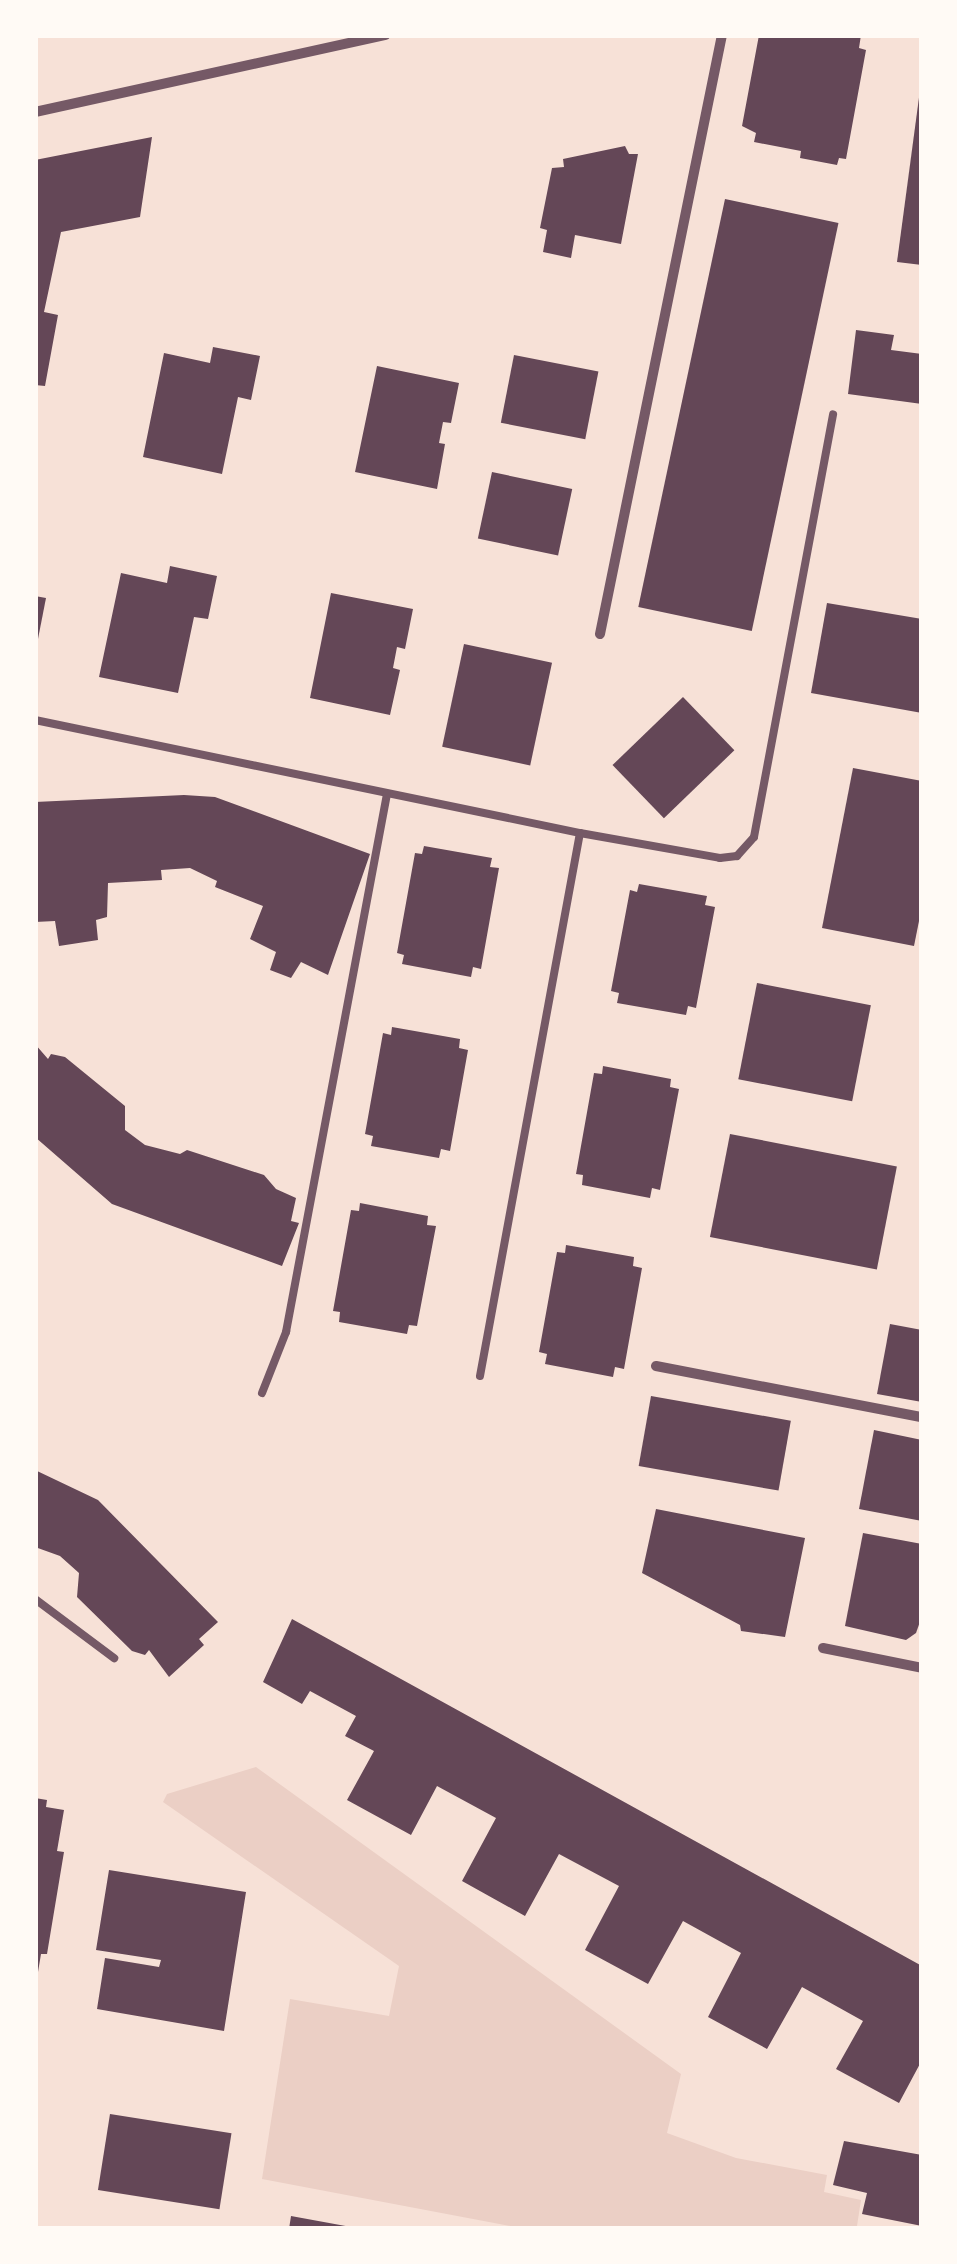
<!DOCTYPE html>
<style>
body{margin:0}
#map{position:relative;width:957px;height:2264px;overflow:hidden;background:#f7e1d7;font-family:"Varela Round",sans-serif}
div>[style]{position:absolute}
.green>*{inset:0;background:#ebcfc5}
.building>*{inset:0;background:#644757;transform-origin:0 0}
.service>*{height:8px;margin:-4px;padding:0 4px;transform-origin:4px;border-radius:4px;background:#755966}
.minor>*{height:10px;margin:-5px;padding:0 5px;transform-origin:5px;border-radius:5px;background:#755966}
span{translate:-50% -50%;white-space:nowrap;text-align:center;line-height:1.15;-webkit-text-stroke:8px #fffaf5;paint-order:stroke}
.frame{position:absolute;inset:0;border:38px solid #fffaf5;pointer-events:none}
</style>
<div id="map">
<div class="green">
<i style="clip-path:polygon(256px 1767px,681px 2074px,667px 2133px,736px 2158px,827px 2175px,824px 2192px,861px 2200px,857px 2226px,871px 2229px,526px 2229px,262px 2179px,290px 1999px,389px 2016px,399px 1966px,163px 1802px,167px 1794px)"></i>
</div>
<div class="building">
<i style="clip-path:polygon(759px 35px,861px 35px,859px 48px,866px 50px,846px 159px,839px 158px,837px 165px,800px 158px,801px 151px,754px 142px,756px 133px,742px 126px)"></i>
<i style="clip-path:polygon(920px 90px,922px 91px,922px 265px,897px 262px)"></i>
<i style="clip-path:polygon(152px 137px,140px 217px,61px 232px,44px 312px,58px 315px,45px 386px,35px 385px,35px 160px)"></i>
<i style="clip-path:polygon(625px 146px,629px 154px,638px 154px,621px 244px,575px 235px,571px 258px,543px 252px,547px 230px,540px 228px,552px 168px,564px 167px,563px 159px)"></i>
<i style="left:725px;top:199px;width:116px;height:417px;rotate:12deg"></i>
<i style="clip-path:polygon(856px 330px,894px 335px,891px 350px,922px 354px,922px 404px,848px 394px)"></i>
<i style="clip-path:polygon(213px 347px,260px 356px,251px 400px,238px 397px,222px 474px,143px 457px,164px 353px,210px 363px)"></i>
<i style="left:514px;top:355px;width:86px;height:69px;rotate:11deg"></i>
<i style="clip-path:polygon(377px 366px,459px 383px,451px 423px,443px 422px,439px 443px,445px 444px,437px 489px,355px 472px)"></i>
<i style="left:492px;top:472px;width:82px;height:68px;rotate:12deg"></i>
<i style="clip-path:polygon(170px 566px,217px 576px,208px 619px,194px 617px,178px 693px,99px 677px,121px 573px,167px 583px)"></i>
<i style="clip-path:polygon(331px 593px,413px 609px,405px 649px,397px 647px,393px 668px,400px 670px,390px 715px,310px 698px)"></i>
<i style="clip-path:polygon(35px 596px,46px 598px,37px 644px,35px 643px)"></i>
<i style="clip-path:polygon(827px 603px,922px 619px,922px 713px,811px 693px)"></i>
<i style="left:464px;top:644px;width:90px;height:105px;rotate:12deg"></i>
<i style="left:683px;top:697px;width:74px;height:98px;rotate:46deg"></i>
<i style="clip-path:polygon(853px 768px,922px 781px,922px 906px,914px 946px,822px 928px)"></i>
<i style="clip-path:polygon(184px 795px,215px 797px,370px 854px,328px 975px,301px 962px,291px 978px,270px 970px,276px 952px,250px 939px,263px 906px,215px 887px,217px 881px,190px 868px,161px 870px,162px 880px,108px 883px,107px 917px,96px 920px,98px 940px,59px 946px,55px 921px,35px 922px,35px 802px)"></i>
<i style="clip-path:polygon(424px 846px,492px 858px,490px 867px,499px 868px,481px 969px,473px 967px,471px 977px,402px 964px,404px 955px,397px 953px,415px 853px,422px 854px)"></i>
<i style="clip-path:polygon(639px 884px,707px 896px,705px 905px,715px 907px,696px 1008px,688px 1006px,686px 1015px,617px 1003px,619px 993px,611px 991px,630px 890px,637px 892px)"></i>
<i style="left:757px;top:983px;width:116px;height:98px;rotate:11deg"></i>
<i style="clip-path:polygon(392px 1027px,460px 1039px,459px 1048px,468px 1050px,450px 1151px,441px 1149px,439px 1158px,371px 1146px,373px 1136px,365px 1134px,383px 1033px,391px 1035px)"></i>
<i style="clip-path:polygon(35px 1044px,48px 1059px,51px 1054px,65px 1057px,125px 1106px,125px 1130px,145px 1145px,180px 1154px,187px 1150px,264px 1175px,276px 1189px,296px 1198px,291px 1221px,299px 1223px,282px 1266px,112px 1204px,35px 1137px)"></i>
<i style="clip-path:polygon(603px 1066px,671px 1079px,670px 1087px,679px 1089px,660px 1190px,652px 1188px,650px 1198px,582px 1185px,583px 1175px,576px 1174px,594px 1073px,602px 1074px)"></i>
<i style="left:730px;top:1134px;width:170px;height:105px;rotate:11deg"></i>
<i style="clip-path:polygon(360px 1203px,428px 1216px,427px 1225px,436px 1226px,417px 1326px,409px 1325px,407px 1334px,339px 1322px,340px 1312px,333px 1311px,351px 1210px,359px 1211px)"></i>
<i style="clip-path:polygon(566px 1245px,634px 1257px,633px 1266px,642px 1268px,624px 1369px,615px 1367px,613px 1377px,545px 1364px,547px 1354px,539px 1352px,557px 1252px,565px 1253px)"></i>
<i style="clip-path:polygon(890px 1324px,922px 1330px,922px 1402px,877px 1394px)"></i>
<i style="left:651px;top:1396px;width:142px;height:71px;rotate:10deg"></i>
<i style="clip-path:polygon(874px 1430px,922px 1440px,922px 1521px,859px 1509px)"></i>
<i style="clip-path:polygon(35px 1470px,98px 1500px,218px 1622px,199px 1639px,204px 1645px,169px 1677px,149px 1650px,145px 1655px,132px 1651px,77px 1597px,79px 1573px,60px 1556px,35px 1547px)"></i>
<i style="clip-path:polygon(656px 1509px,805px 1538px,785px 1637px,741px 1631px,740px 1625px,642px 1573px)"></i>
<i style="clip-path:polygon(863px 1533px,922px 1544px,922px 1616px,916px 1633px,906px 1640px,845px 1626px)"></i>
<i style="clip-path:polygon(292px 1619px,922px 1966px,922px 2060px,899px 2103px,836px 2069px,863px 2021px,802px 1987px,767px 2049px,708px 2017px,741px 1953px,683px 1921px,648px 1984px,585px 1950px,619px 1886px,559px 1854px,525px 1916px,462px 1881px,496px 1818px,437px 1786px,411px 1835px,347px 1800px,374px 1751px,345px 1736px,356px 1716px,310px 1691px,302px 1704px,263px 1682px)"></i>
<i style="clip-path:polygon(35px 1798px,47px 1800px,46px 1807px,64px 1810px,57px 1851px,64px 1852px,47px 1954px,41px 1954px,37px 1978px)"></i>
<i style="clip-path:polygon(109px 1870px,246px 1892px,224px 2031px,97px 2009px,105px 1958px,159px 1967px,161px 1960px,96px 1950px)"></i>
<i style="left:110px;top:2114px;width:123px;height:77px;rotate:9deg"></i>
<i style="clip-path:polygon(844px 2141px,922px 2155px,922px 2226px,862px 2214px,867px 2193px,833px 2185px)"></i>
<i style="clip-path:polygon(291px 2216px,351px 2227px,351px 2229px,289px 2229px)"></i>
</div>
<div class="service">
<i style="left:35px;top:720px;width:557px;rotate:11.71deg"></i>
<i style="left:580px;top:833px;width:142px;rotate:10.1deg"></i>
<i style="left:720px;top:858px;width:17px;rotate:-7deg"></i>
<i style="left:737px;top:856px;width:25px;rotate:-48deg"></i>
<i style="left:754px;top:837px;width:430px;rotate:-79.4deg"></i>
<i style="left:480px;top:1376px;width:552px;rotate:-79.57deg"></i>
<i style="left:262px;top:1393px;width:66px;rotate:-68.5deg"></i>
<i style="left:286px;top:1332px;width:547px;rotate:-79.37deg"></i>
<i style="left:35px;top:1599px;width:99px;rotate:36.8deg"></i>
</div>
<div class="minor">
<i style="left:35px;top:112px;width:359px;rotate:-12.4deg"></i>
<i style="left:600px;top:634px;width:611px;rotate:-78.49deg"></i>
<i style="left:656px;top:1366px;width:271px;rotate:10.9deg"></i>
<i style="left:823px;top:1648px;width:101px;rotate:11.4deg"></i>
</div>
<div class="frame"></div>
</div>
